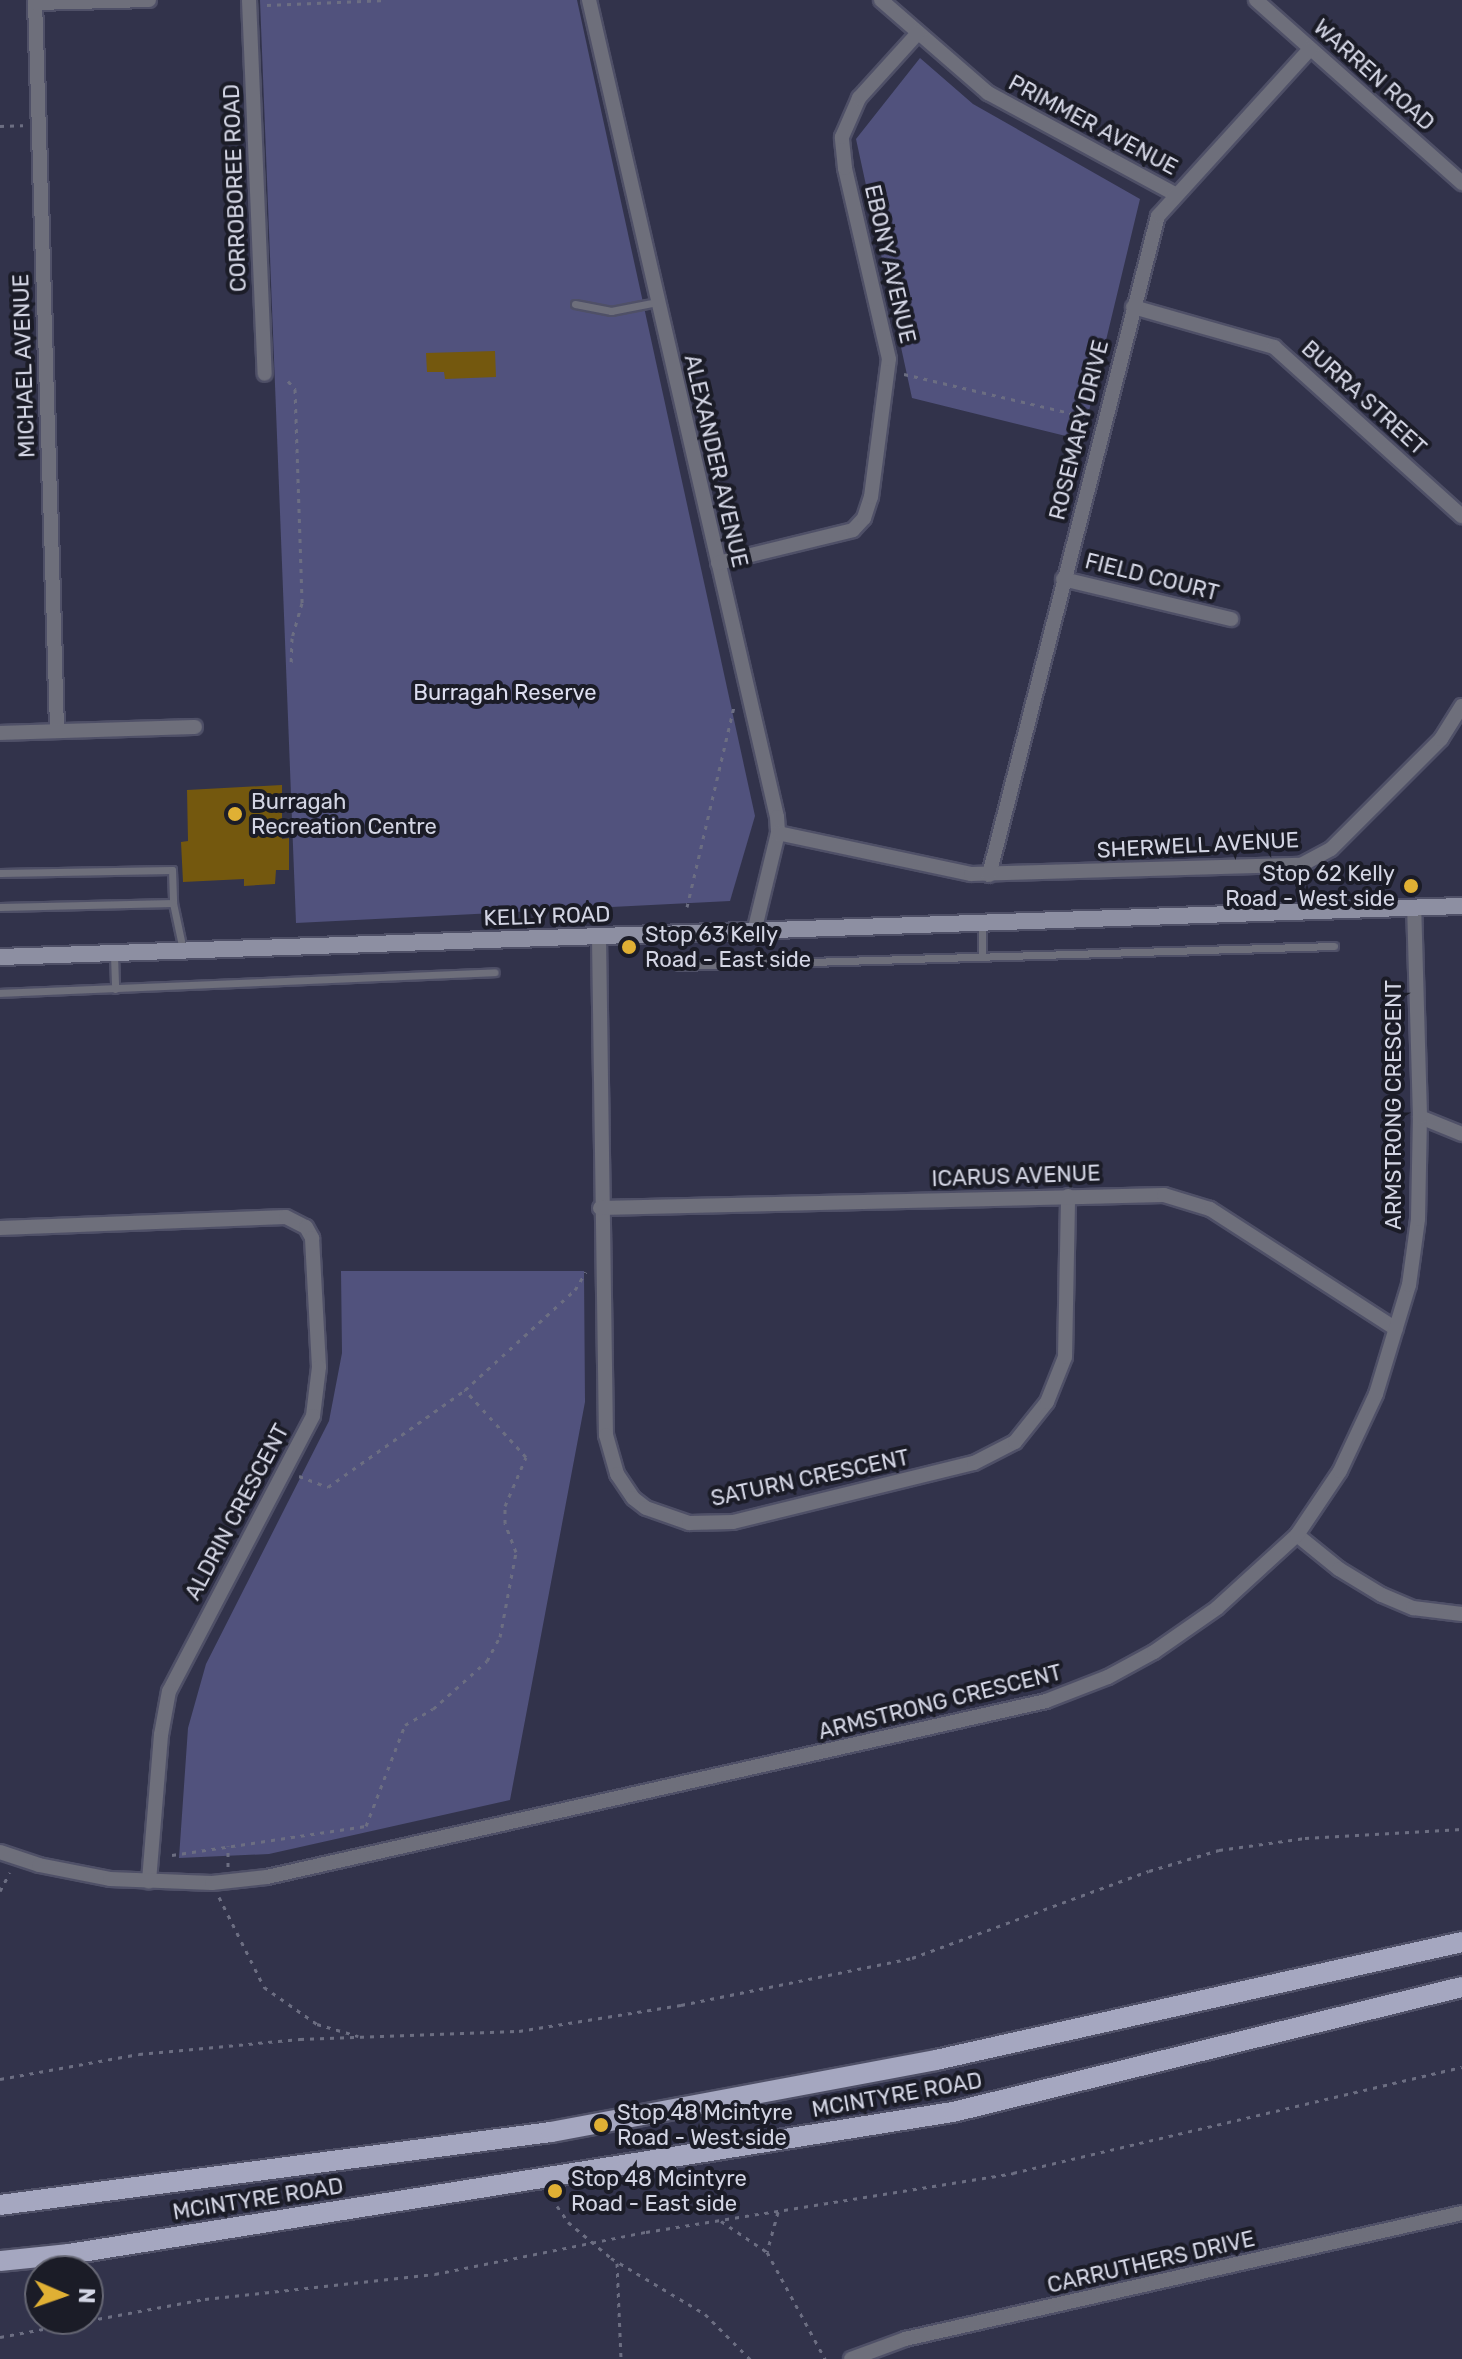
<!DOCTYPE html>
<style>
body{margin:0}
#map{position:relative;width:1462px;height:2359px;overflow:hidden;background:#32334b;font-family:Rubik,sans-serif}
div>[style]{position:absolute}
.green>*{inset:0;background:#51527d}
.building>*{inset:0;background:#74580e}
.path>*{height:3px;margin-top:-1.5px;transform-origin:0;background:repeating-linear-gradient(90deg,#6c6e82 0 4px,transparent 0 10px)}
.roads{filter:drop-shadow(2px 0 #4f5067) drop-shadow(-2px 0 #4f5067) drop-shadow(0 2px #4f5067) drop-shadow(0 -2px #4f5067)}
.lane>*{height:7px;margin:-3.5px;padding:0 3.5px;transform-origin:3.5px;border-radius:3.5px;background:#6e6f7b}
.street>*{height:14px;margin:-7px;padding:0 7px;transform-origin:7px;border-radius:7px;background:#6e6f7b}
.secondary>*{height:16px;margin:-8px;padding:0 8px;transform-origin:8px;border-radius:8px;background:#8d8fa2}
.primary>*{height:20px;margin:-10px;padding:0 10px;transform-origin:10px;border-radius:10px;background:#a5a7c0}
.dots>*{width:22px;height:22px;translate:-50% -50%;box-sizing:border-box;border:4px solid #1b1c27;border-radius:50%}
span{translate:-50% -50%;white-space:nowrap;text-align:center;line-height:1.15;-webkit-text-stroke:8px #1b1c27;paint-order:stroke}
.street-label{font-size:22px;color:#d3d5e4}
.park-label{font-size:22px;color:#dddef0}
.poi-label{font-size:22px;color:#d3d5e4}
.left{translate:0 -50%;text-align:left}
.right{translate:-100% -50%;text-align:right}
.north{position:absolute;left:24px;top:2255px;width:80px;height:80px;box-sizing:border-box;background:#1b1c27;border:2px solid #656673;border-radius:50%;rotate:92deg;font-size:22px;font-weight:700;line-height:32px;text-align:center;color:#d3d5e4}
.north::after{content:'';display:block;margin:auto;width:28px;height:36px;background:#e0b034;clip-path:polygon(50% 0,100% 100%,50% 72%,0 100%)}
</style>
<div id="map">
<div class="green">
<i style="clip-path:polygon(260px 0,577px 0,755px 816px,730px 901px,296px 923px)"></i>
<i style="clip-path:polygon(920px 58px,973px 104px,1140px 199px,1082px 440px,912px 398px,856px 139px)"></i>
<i style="clip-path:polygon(341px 1271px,584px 1271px,585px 1402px,510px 1800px,269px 1854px,179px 1858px,188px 1728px,206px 1664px,329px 1421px,342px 1353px)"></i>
</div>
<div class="building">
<i style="clip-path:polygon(495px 351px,496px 377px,445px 379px,444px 372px,427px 372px,426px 353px)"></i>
<i style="clip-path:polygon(282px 785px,282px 839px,289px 838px,289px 870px,276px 870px,275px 884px,244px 886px,244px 879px,183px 882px,181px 842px,188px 841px,187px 790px)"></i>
</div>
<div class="path">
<i style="left:267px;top:5px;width:120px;rotate:-2.4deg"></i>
<i style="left:0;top:126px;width:23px;rotate:-2deg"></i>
<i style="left:904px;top:374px;width:192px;rotate:13.2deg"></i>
<i style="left:288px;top:381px;width:11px;rotate:49deg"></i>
<i style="left:295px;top:389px;width:214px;rotate:88.1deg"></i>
<i style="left:302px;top:603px;width:36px;rotate:106deg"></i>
<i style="left:292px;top:638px;width:28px;rotate:92deg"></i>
<i style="left:687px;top:907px;width:205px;rotate:-76.8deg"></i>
<i style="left:299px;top:1476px;width:31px;rotate:21deg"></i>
<i style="left:328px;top:1487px;width:168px;rotate:-35.3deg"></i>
<i style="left:465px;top:1390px;width:149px;rotate:-42.3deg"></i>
<i style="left:575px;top:1290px;width:21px;rotate:-59deg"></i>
<i style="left:172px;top:1855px;width:196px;rotate:-8.5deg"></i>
<i style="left:366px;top:1826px;width:108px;rotate:-68.9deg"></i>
<i style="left:405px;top:1725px;width:32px;rotate:-30deg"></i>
<i style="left:433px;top:1709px;width:72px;rotate:-41.6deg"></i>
<i style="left:487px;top:1661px;width:27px;rotate:-62deg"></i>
<i style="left:500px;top:1637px;width:86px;rotate:-79.3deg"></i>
<i style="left:516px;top:1552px;width:31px;rotate:-111deg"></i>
<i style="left:505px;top:1523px;width:17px;rotate:-90deg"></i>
<i style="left:505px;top:1506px;width:53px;rotate:-66.8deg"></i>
<i style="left:526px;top:1457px;width:91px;rotate:-132.3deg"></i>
<i style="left:228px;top:1867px;width:21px;rotate:-90deg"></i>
<i style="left:0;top:1891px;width:21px;rotate:-62deg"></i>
<i style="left:219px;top:1897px;width:101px;rotate:63.4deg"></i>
<i style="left:264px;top:1987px;width:65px;rotate:34.9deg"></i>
<i style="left:317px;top:2024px;width:43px;rotate:16.3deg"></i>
<i style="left:0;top:2079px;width:141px;rotate:-10.2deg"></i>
<i style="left:139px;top:2054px;width:162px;rotate:-5.3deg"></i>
<i style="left:300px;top:2039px;width:219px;rotate:-2.1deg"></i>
<i style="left:519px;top:2031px;width:164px;rotate:-9.1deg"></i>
<i style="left:681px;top:2005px;width:236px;rotate:-11.5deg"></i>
<i style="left:912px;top:1958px;width:252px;rotate:-20.2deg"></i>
<i style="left:1149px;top:1871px;width:73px;rotate:-16.7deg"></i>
<i style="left:1219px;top:1850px;width:87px;rotate:-7.9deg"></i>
<i style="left:1305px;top:1838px;width:157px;rotate:-3.3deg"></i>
<i style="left:556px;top:2196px;width:10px;rotate:84deg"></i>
<i style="left:557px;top:2206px;width:19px;rotate:55deg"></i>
<i style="left:568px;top:2222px;width:56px;rotate:39.9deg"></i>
<i style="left:611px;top:2258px;width:109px;rotate:30.8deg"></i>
<i style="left:705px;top:2314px;width:64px;rotate:45deg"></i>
<i style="left:778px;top:2212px;width:41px;rotate:105.4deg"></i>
<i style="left:767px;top:2252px;width:122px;rotate:61.5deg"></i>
<i style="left:721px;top:2221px;width:55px;rotate:34deg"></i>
<i style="left:617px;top:2263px;width:96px;rotate:87.6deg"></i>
<i style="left:0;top:2337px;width:208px;rotate:-10.5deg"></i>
<i style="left:205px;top:2299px;width:231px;rotate:-6.2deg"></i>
<i style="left:435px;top:2274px;width:215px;rotate:-11.3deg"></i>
<i style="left:646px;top:2232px;width:372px;rotate:-9.1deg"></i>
<i style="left:1013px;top:2173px;width:461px;rotate:-13.3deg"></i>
</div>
<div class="roads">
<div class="lane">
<i style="left:575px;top:304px;width:37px;rotate:11deg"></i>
<i style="left:611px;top:311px;width:47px;rotate:-11.1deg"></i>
<i style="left:0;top:873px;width:172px;rotate:-1deg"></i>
<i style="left:172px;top:870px;width:33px;rotate:88deg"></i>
<i style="left:173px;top:903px;width:48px;rotate:78deg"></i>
<i style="left:0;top:907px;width:173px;rotate:-1.3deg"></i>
<i style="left:982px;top:923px;width:34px;rotate:90deg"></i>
<i style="left:114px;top:955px;width:34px;rotate:88deg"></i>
<i style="left:679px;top:966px;width:655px;rotate:-1.75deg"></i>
<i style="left:0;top:993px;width:495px;rotate:-2.4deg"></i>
</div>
<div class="street">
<i style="left:35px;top:0;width:730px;rotate:88.27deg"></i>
<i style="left:249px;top:0;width:374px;rotate:87.6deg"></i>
<i style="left:589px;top:0;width:838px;rotate:77.04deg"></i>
<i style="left:777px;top:817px;width:16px;rotate:86deg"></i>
<i style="left:778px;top:833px;width:102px;rotate:103.6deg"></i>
<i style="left:881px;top:0;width:142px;rotate:41deg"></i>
<i style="left:988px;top:93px;width:213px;rotate:28.4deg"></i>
<i style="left:1256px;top:0;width:276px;rotate:41.6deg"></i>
<i style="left:35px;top:3px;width:114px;rotate:-1.5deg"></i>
<i style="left:1133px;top:307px;width:147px;rotate:15.8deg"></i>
<i style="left:1274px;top:347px;width:253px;rotate:42deg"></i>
<i style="left:718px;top:563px;width:139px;rotate:-13.7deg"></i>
<i style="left:853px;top:530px;width:16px;rotate:-47deg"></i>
<i style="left:864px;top:518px;width:22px;rotate:-72deg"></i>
<i style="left:871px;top:497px;width:139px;rotate:-82.6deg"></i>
<i style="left:889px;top:359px;width:196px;rotate:-103deg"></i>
<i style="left:845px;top:168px;width:31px;rotate:-96deg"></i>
<i style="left:842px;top:137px;width:43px;rotate:-66.4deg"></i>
<i style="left:859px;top:98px;width:88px;rotate:-47.8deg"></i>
<i style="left:1063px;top:579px;width:173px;rotate:13.4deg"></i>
<i style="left:0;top:733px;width:195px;rotate:-1.8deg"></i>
<i style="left:778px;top:833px;width:197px;rotate:12deg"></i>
<i style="left:971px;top:874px;width:330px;rotate:-1.6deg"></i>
<i style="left:1301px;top:865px;width:34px;rotate:-28deg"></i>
<i style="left:1331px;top:849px;width:156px;rotate:-45deg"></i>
<i style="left:1441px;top:739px;width:39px;rotate:-58deg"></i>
<i style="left:989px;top:875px;width:680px;rotate:-75.62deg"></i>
<i style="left:1158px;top:216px;width:226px;rotate:-47.7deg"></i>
<i style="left:599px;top:937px;width:498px;rotate:89.2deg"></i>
<i style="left:606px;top:1435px;width:41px;rotate:74.2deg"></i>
<i style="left:617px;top:1474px;width:29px;rotate:56deg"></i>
<i style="left:633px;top:1498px;width:16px;rotate:38deg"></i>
<i style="left:646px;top:1508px;width:46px;rotate:19.2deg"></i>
<i style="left:689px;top:1523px;width:44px;rotate:-1.3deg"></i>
<i style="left:733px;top:1522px;width:248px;rotate:-13.8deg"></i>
<i style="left:974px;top:1463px;width:46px;rotate:-27.1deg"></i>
<i style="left:1015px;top:1442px;width:51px;rotate:-51.3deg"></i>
<i style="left:1047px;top:1402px;width:48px;rotate:-68.2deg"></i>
<i style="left:1065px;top:1357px;width:161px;rotate:-88.9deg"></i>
<i style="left:1420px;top:1117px;width:45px;rotate:22deg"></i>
<i style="left:600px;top:1208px;width:564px;rotate:-1.32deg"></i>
<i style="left:1164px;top:1195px;width:48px;rotate:16.9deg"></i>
<i style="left:1210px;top:1209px;width:221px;rotate:32.8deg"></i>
<i style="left:0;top:1228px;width:286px;rotate:-2.2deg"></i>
<i style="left:286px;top:1217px;width:22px;rotate:27deg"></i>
<i style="left:306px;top:1227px;width:13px;rotate:61deg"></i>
<i style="left:312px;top:1238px;width:129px;rotate:86.9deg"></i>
<i style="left:319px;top:1367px;width:49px;rotate:97deg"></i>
<i style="left:313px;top:1416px;width:310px;rotate:117.6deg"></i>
<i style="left:169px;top:1691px;width:45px;rotate:100.3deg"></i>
<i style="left:161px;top:1735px;width:147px;rotate:94.7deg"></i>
<i style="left:1297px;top:1535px;width:54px;rotate:39deg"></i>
<i style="left:1339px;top:1569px;width:50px;rotate:31.2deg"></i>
<i style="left:1382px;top:1595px;width:34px;rotate:23deg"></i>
<i style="left:1413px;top:1608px;width:49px;rotate:7deg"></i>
<i style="left:0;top:1852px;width:41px;rotate:18.4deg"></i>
<i style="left:39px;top:1865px;width:72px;rotate:11.2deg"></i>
<i style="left:110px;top:1879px;width:102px;rotate:2.2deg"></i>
<i style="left:212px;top:1883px;width:55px;rotate:-6.2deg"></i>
<i style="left:267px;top:1877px;width:799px;rotate:-12.73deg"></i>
<i style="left:1046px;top:1701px;width:66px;rotate:-21.2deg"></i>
<i style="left:1108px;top:1677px;width:52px;rotate:-28.5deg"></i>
<i style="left:1154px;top:1652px;width:77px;rotate:-34.9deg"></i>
<i style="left:1217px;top:1608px;width:108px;rotate:-42.4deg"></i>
<i style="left:1297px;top:1535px;width:77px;rotate:-56.1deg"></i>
<i style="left:1340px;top:1471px;width:85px;rotate:-64.9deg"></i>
<i style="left:1376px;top:1394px;width:114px;rotate:-73.2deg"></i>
<i style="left:1409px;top:1285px;width:67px;rotate:-82.2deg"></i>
<i style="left:1418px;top:1219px;width:102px;rotate:-88.9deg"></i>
<i style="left:1420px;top:1117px;width:210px;rotate:-91.6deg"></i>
<i style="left:851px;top:2359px;width:58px;rotate:-20.3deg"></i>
<i style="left:905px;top:2339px;width:571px;rotate:-12.75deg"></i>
</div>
<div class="secondary">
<i style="left:0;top:957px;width:1463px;rotate:-2deg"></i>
</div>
<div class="primary">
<i style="left:0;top:2205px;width:556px;rotate:-7.55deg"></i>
<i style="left:551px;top:2132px;width:392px;rotate:-10.6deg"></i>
<i style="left:936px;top:2060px;width:539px;rotate:-12.64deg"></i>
<i style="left:0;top:2261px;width:69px;rotate:-5.8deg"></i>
<i style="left:69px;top:2254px;width:895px;rotate:-9.13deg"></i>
<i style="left:953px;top:2112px;width:524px;rotate:-13.8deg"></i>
</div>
</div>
<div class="dots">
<i style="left:235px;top:814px;background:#e0b034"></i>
<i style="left:1411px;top:886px;background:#e0b034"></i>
<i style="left:629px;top:947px;background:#e0b034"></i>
<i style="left:601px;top:2125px;background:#e0b034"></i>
<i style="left:555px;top:2191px;background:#e0b034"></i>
</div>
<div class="street-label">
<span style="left:1374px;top:75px;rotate:42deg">WARREN ROAD</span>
<span style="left:1093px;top:125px;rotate:28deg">PRIMMER AVENUE</span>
<span style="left:235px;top:188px;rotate:-92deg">CORROBOREE ROAD</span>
<span style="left:890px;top:264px;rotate:77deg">EBONY AVENUE</span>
<span style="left:24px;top:366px;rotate:-92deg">MICHAEL AVENUE</span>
<span style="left:1364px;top:398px;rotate:42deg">BURRA STREET</span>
<span style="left:1079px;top:430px;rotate:-76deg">ROSEMARY DRIVE</span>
<span style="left:716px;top:461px;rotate:77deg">ALEXANDER AVENUE</span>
<span style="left:1152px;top:577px;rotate:14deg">FIELD COURT</span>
<span style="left:1198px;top:845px;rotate:-3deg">SHERWELL AVENUE</span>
<span style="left:547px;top:916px;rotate:-2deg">KELLY ROAD</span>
<span style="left:1394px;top:1105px;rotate:-90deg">ARMSTRONG CRESCENT</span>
<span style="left:1016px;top:1176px;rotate:-2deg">ICARUS AVENUE</span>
<span style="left:810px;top:1478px;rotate:-12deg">SATURN CRESCENT</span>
<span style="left:237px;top:1512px;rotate:-62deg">ALDRIN CRESCENT</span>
<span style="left:940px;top:1702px;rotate:-14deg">ARMSTRONG CRESCENT</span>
<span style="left:897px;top:2095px;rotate:-10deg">MCINTYRE ROAD</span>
<span style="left:258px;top:2199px;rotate:-9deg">MCINTYRE ROAD</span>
<span style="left:1151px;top:2262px;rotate:-13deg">CARRUTHERS DRIVE</span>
</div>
<div class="park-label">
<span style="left:505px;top:693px">Burragah Reserve</span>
</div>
<div class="poi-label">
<span class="left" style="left:251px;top:814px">Burragah<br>Recreation Centre</span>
<span class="right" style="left:1395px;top:886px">Stop 62 Kelly<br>Road - West side</span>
<span class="left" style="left:645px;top:947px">Stop 63 Kelly<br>Road - East side</span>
<span class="left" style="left:617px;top:2125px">Stop 48 Mcintyre<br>Road - West side</span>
<span class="left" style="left:571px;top:2191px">Stop 48 Mcintyre<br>Road - East side</span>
</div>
<div class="north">N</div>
</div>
